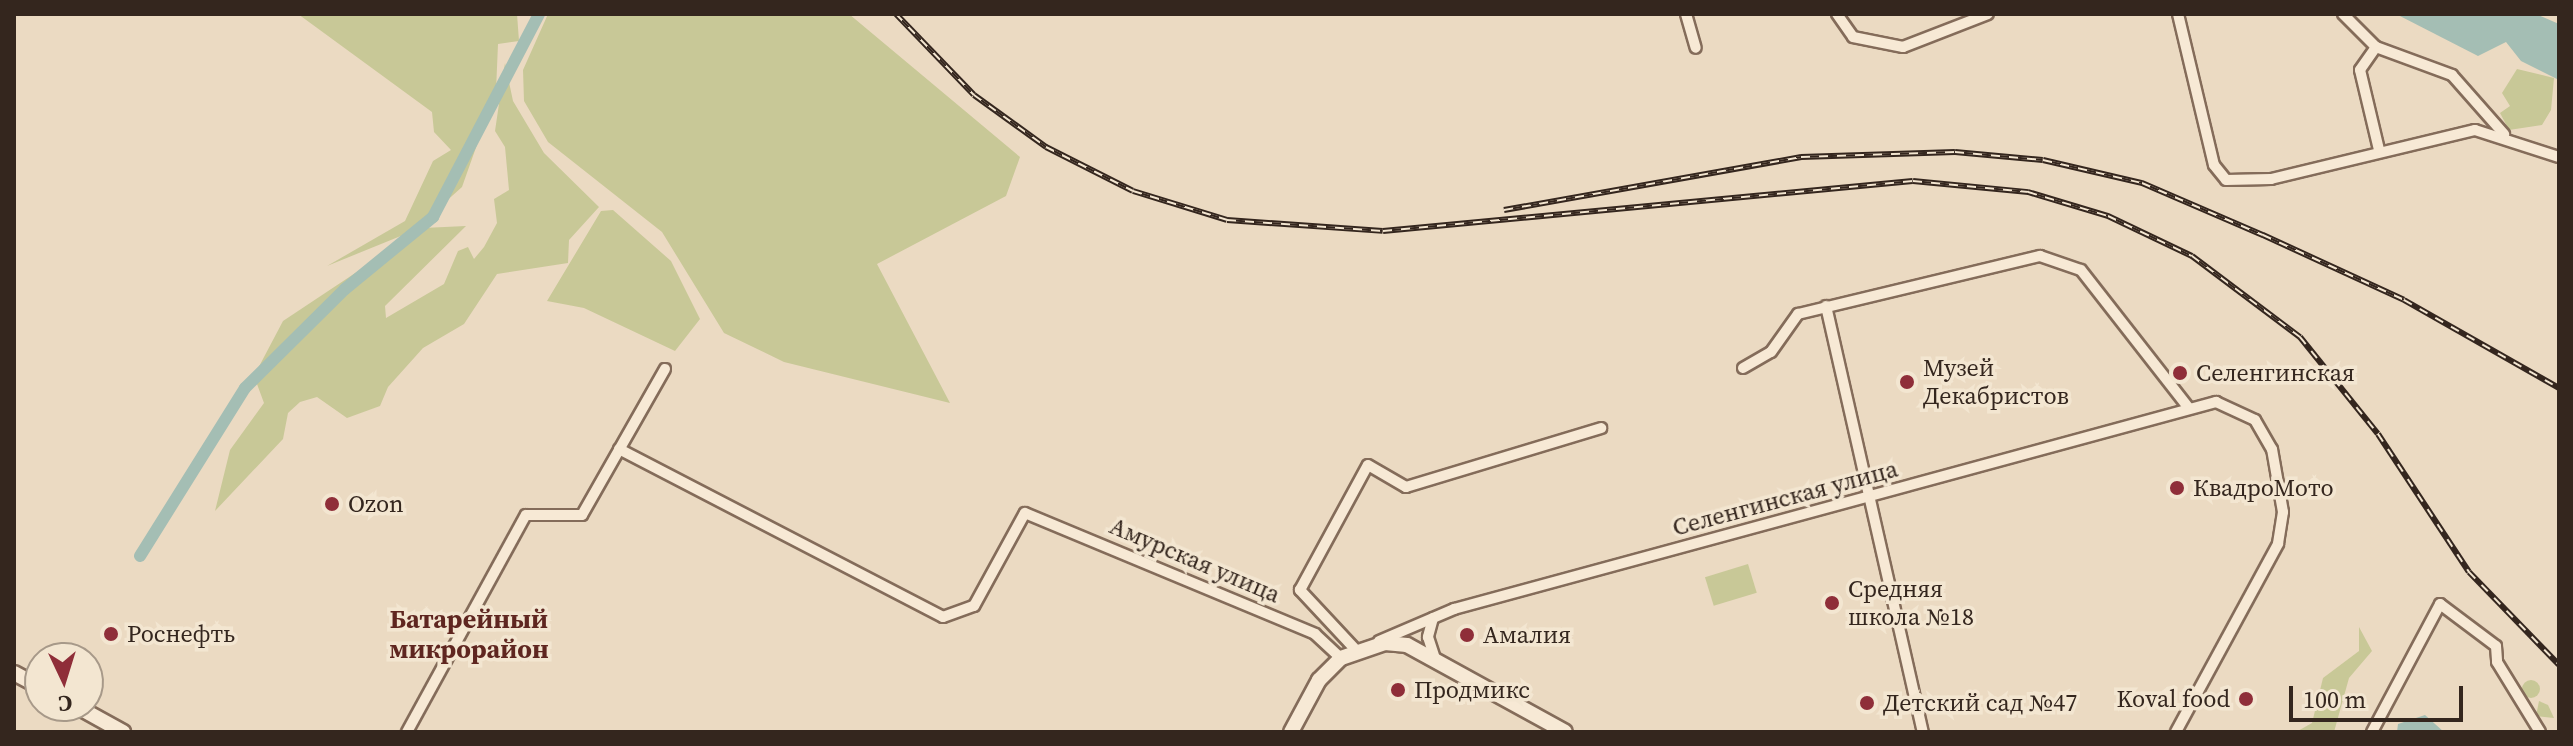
<!DOCTYPE html>
<meta charset="utf-8">
<style>
body{margin:0}
#map{position:relative;width:2573px;height:746px;overflow:hidden;background:#ebdac2;font-family:"Source Serif 4",serif}
div>[style]{position:absolute}
.green>*{inset:0;background:#c8c897;transform-origin:0 0}
.round{border-radius:50%}
.water>*{inset:0;background:#a4beb4}
.canal>*{height:12px;margin:-6px;padding:0 6px;transform-origin:6px;border-radius:6px;background:#a4beb4}
.roads{filter:drop-shadow(2px 0 #846c5a) drop-shadow(-2px 0 #846c5a) drop-shadow(0 2px #846c5a) drop-shadow(0 -2px #846c5a)}
.street>*{height:10px;margin:-5px;padding:0 5px;transform-origin:5px;border-radius:5px;background:#f7e9d5}
.secondary>*{height:14px;margin:-7px;padding:0 7px;transform-origin:7px;border-radius:7px;background:#f7e9d5}
.rail>*{height:6px;margin-top:-3px;transform-origin:0;background:repeating-linear-gradient(90deg,#f3e6d1 0 9px,#34261e 0 18px);box-sizing:border-box;border-block:2px solid #34261e}
.dots>*{width:22px;height:22px;translate:-50% -50%;box-sizing:border-box;border:4px solid #f3e6d1;border-radius:50%}
span{translate:-50% -50%;white-space:nowrap;text-align:center;line-height:1.15;-webkit-text-stroke:7px #f3e6d1;paint-order:stroke}
.poi-label{font-size:24px;color:#34261e}
.left{translate:0 -50%;text-align:left}
.right{translate:-100% -50%;text-align:right}
.street-label{font-size:24px;color:#34261e}
.neighbourhood-label{font-size:26px;color:#5f2620;font-weight:700}
.frame{position:absolute;inset:0;border:16px solid #34261e;pointer-events:none}
.north{position:absolute;left:24px;top:642px;width:80px;height:80px;box-sizing:border-box;background:#f3e6d1;border:2px solid #a79989;border-radius:50%;rotate:176deg;font-size:22px;font-weight:700;line-height:32px;text-align:center;color:#34261e}
.north::after{content:'';display:block;margin:auto;width:28px;height:36px;background:#8f2e39;clip-path:polygon(50% 0,100% 100%,50% 72%,0 100%)}
.scale{position:absolute;left:2289px;top:686px;width:174px;height:36px;box-sizing:border-box;border:4px solid #34261e;border-top:0;padding-left:10px;font-size:24px;line-height:28px;white-space:nowrap;color:#34261e;-webkit-text-stroke:6px #f3e6d1;paint-order:stroke}
</style>
<div id="map">
<div class="green">
<i style="clip-path:polygon(298px 14px,517px 14px,519px 41px,498px 44px,496px 91px,462px 187px,413px 231px,327px 266px,405px 221px,433px 161px,451px 150px,434px 132px,432px 112px)"></i>
<i style="clip-path:polygon(548px 14px,849px 14px,1020px 157px,1006px 196px,877px 264px,950px 403px,784px 362px,724px 333px,662px 232px,548px 142px,524px 101px,523px 70px)"></i>
<i style="clip-path:polygon(505px 63px,513px 101px,544px 153px,599px 207px,569px 240px,568px 263px,497px 274px,464px 324px,423px 348px,388px 387px,380px 406px,347px 418px,317px 397px,300px 402px,288px 413px,283px 439px,215px 511px,230px 450px,264px 403px,254px 376px,283px 321px,423px 228px,466px 226px,385px 306px,386px 318px,444px 284px,458px 251px,468px 247px,474px 259px,484px 247px,497px 223px,494px 199px,509px 190px,505px 147px,495px 131px)"></i>
<i style="clip-path:polygon(2517px 69px,2554px 78px,2551px 110px,2542px 125px,2509px 130px,2500px 113px,2510px 106px,2502px 93px)"></i>
<i style="clip-path:polygon(613px 210px,671px 261px,700px 319px,675px 351px,584px 308px,547px 301px,601px 211px)"></i>
<i style="left:1748px;top:564px;width:30px;height:45px;rotate:73deg"></i>
<i style="clip-path:polygon(2359px 627px,2372px 651px,2349px 678px,2334px 732px,2296px 732px,2312px 723px,2323px 678px,2359px 651px)"></i>
<i class="round" style="left:2522px;top:680px;width:18px;height:18px"></i>
<i style="clip-path:polygon(2539px 701px,2548px 705px,2554px 718px,2536px 716px)"></i>
</div>
<div class="water">
<i style="clip-path:polygon(2396px 14px,2536px 14px,2559px 24px,2559px 80px,2521px 61px,2506px 42px,2478px 56px)"></i>
<i style="clip-path:polygon(2425px 715px,2444px 732px,2397px 732px,2398px 724px)"></i>
</div>
<div class="canal">
<i style="left:140px;top:556px;width:198px;rotate:-58deg"></i>
<i style="left:245px;top:388px;width:141px;rotate:-44.7deg"></i>
<i style="left:345px;top:289px;width:114px;rotate:-39.3deg"></i>
<i style="left:433px;top:217px;width:229px;rotate:-62.4deg"></i>
</div>
<div class="roads">
<div class="street">
<i style="left:1686px;top:14px;width:35px;rotate:74deg"></i>
<i style="left:1837px;top:14px;width:28px;rotate:55deg"></i>
<i style="left:1853px;top:37px;width:51px;rotate:11.3deg"></i>
<i style="left:1903px;top:47px;width:91px;rotate:-21.2deg"></i>
<i style="left:2178px;top:14px;width:155px;rotate:76.6deg"></i>
<i style="left:2214px;top:165px;width:19px;rotate:51deg"></i>
<i style="left:2226px;top:180px;width:45px;rotate:-1.3deg"></i>
<i style="left:2271px;top:179px;width:210px;rotate:-13.5deg"></i>
<i style="left:2475px;top:130px;width:88px;rotate:17.8deg"></i>
<i style="left:2343px;top:14px;width:47px;rotate:45deg"></i>
<i style="left:2376px;top:47px;width:28px;rotate:125deg"></i>
<i style="left:2360px;top:70px;width:82px;rotate:76.6deg"></i>
<i style="left:2376px;top:47px;width:81px;rotate:20.2deg"></i>
<i style="left:2452px;top:75px;width:79px;rotate:48.6deg"></i>
<i style="left:1826px;top:306px;width:437px;rotate:77.2deg"></i>
<i style="left:1743px;top:368px;width:32px;rotate:-30deg"></i>
<i style="left:1771px;top:352px;width:47px;rotate:-54.6deg"></i>
<i style="left:1798px;top:314px;width:249px;rotate:-13.5deg"></i>
<i style="left:2040px;top:256px;width:43px;rotate:18.9deg"></i>
<i style="left:2081px;top:270px;width:174px;rotate:52deg"></i>
<i style="left:619px;top:449px;width:365px;rotate:27.4deg"></i>
<i style="left:943px;top:617px;width:33px;rotate:-20deg"></i>
<i style="left:974px;top:606px;width:106px;rotate:-61.3deg"></i>
<i style="left:1025px;top:513px;width:314px;rotate:22.6deg"></i>
<i style="left:1315px;top:634px;width:35px;rotate:43deg"></i>
<i style="left:1433px;top:618px;width:20px;rotate:105deg"></i>
<i style="left:1428px;top:637px;width:23px;rotate:72deg"></i>
<i style="left:1379px;top:641px;width:82px;rotate:-23.1deg"></i>
<i style="left:1454px;top:609px;width:790px;rotate:-15.2deg"></i>
<i style="left:2216px;top:402px;width:43px;rotate:24.8deg"></i>
<i style="left:2255px;top:420px;width:34px;rotate:60deg"></i>
<i style="left:2272px;top:449px;width:64px;rotate:80.1deg"></i>
<i style="left:2283px;top:512px;width:32px;rotate:99deg"></i>
<i style="left:2278px;top:544px;width:214px;rotate:118.5deg"></i>
<i style="left:1355px;top:649px;width:81px;rotate:-133deg"></i>
<i style="left:1300px;top:590px;width:142px;rotate:-61.5deg"></i>
<i style="left:1368px;top:465px;width:44px;rotate:30.1deg"></i>
<i style="left:1406px;top:487px;width:204px;rotate:-16.8deg"></i>
<i style="left:407px;top:732px;width:247px;rotate:-61.3deg"></i>
<i style="left:526px;top:515px;width:56px"></i>
<i style="left:582px;top:515px;width:168px;rotate:-60.4deg"></i>
<i style="left:2372px;top:732px;width:145px;rotate:-62deg"></i>
<i style="left:2440px;top:604px;width:70px;rotate:36.9deg"></i>
<i style="left:2496px;top:646px;width:16px;rotate:86deg"></i>
<i style="left:2497px;top:662px;width:82px;rotate:58.4deg"></i>
</div>
<div class="secondary">
<i style="left:14px;top:673px;width:30px;rotate:28deg"></i>
<i style="left:76px;top:706px;width:54px;rotate:29deg"></i>
<i style="left:1291px;top:732px;width:59px;rotate:-61.7deg"></i>
<i style="left:1319px;top:680px;width:31px;rotate:-45deg"></i>
<i style="left:1341px;top:658px;width:46px;rotate:-18.8deg"></i>
<i style="left:1385px;top:643px;width:22px;rotate:5deg"></i>
<i style="left:1407px;top:645px;width:180px;rotate:28.8deg"></i>
</div>
</div>
<div class="rail">
<i style="left:896px;top:14px;width:112px;rotate:46.1deg"></i>
<i style="left:974px;top:95px;width:89px;rotate:35.8deg"></i>
<i style="left:1046px;top:147px;width:97px;rotate:26.8deg"></i>
<i style="left:1133px;top:191px;width:98px;rotate:17.1deg"></i>
<i style="left:1227px;top:220px;width:156px;rotate:4deg"></i>
<i style="left:1383px;top:231px;width:532px;rotate:-5.39deg"></i>
<i style="left:1913px;top:181px;width:116px;rotate:5.5deg"></i>
<i style="left:2028px;top:192px;width:84px;rotate:16.7deg"></i>
<i style="left:2108px;top:216px;width:93px;rotate:25.5deg"></i>
<i style="left:2192px;top:256px;width:135px;rotate:36.9deg"></i>
<i style="left:2300px;top:337px;width:124px;rotate:51.2deg"></i>
<i style="left:2378px;top:434px;width:165px;rotate:56.6deg"></i>
<i style="left:2469px;top:572px;width:129px;rotate:45.9deg"></i>
<i style="left:1504px;top:210px;width:302px;rotate:-10.1deg"></i>
<i style="left:1801px;top:157px;width:154px;rotate:-1.9deg"></i>
<i style="left:1955px;top:152px;width:88px;rotate:5.2deg"></i>
<i style="left:2043px;top:160px;width:102px;rotate:13.1deg"></i>
<i style="left:2142px;top:183px;width:132px;rotate:23.3deg"></i>
<i style="left:2263px;top:235px;width:155px;rotate:24.7deg"></i>
<i style="left:2404px;top:300px;width:178px;rotate:29.6deg"></i>
</div>
<div class="dots">
<i style="left:2180px;top:373px;background:#8f2e39"></i>
<i style="left:1907px;top:382px;background:#8f2e39"></i>
<i style="left:2177px;top:488px;background:#8f2e39"></i>
<i style="left:332px;top:504px;background:#8f2e39"></i>
<i style="left:1832px;top:603px;background:#8f2e39"></i>
<i style="left:111px;top:634px;background:#8f2e39"></i>
<i style="left:1467px;top:635px;background:#8f2e39"></i>
<i style="left:1398px;top:690px;background:#8f2e39"></i>
<i style="left:2246px;top:699px;background:#8f2e39"></i>
<i style="left:1867px;top:703px;background:#8f2e39"></i>
</div>
<div class="poi-label">
<span class="left" style="left:1923px;top:382px">Музей<br>Декабристов</span>
<span class="left" style="left:2196px;top:373px">Селенгинская</span>
<span class="left" style="left:2193px;top:488px">КвадроМото</span>
<span class="left" style="left:348px;top:504px">Ozon</span>
<span class="left" style="left:1848px;top:603px">Средняя<br>школа №18</span>
<span class="left" style="left:127px;top:634px">Роснефть</span>
<span class="left" style="left:1483px;top:635px">Амалия</span>
<span class="left" style="left:1414px;top:690px">Продмикс</span>
<span class="right" style="left:2230px;top:699px">Koval food</span>
<span class="left" style="left:1883px;top:703px">Детский сад №47</span>
</div>
<div class="street-label">
<span style="left:1785px;top:498px;rotate:-15deg">Селенгинская улица</span>
<span style="left:1195px;top:560px;rotate:23deg">Амурская улица</span>
</div>
<div class="neighbourhood-label">
<span style="left:469px;top:635px">Батарейный<br>микрорайон</span>
</div>
<div class="frame"></div>
<div class="north">С</div>
<div class="scale">100 m</div>
</div>
